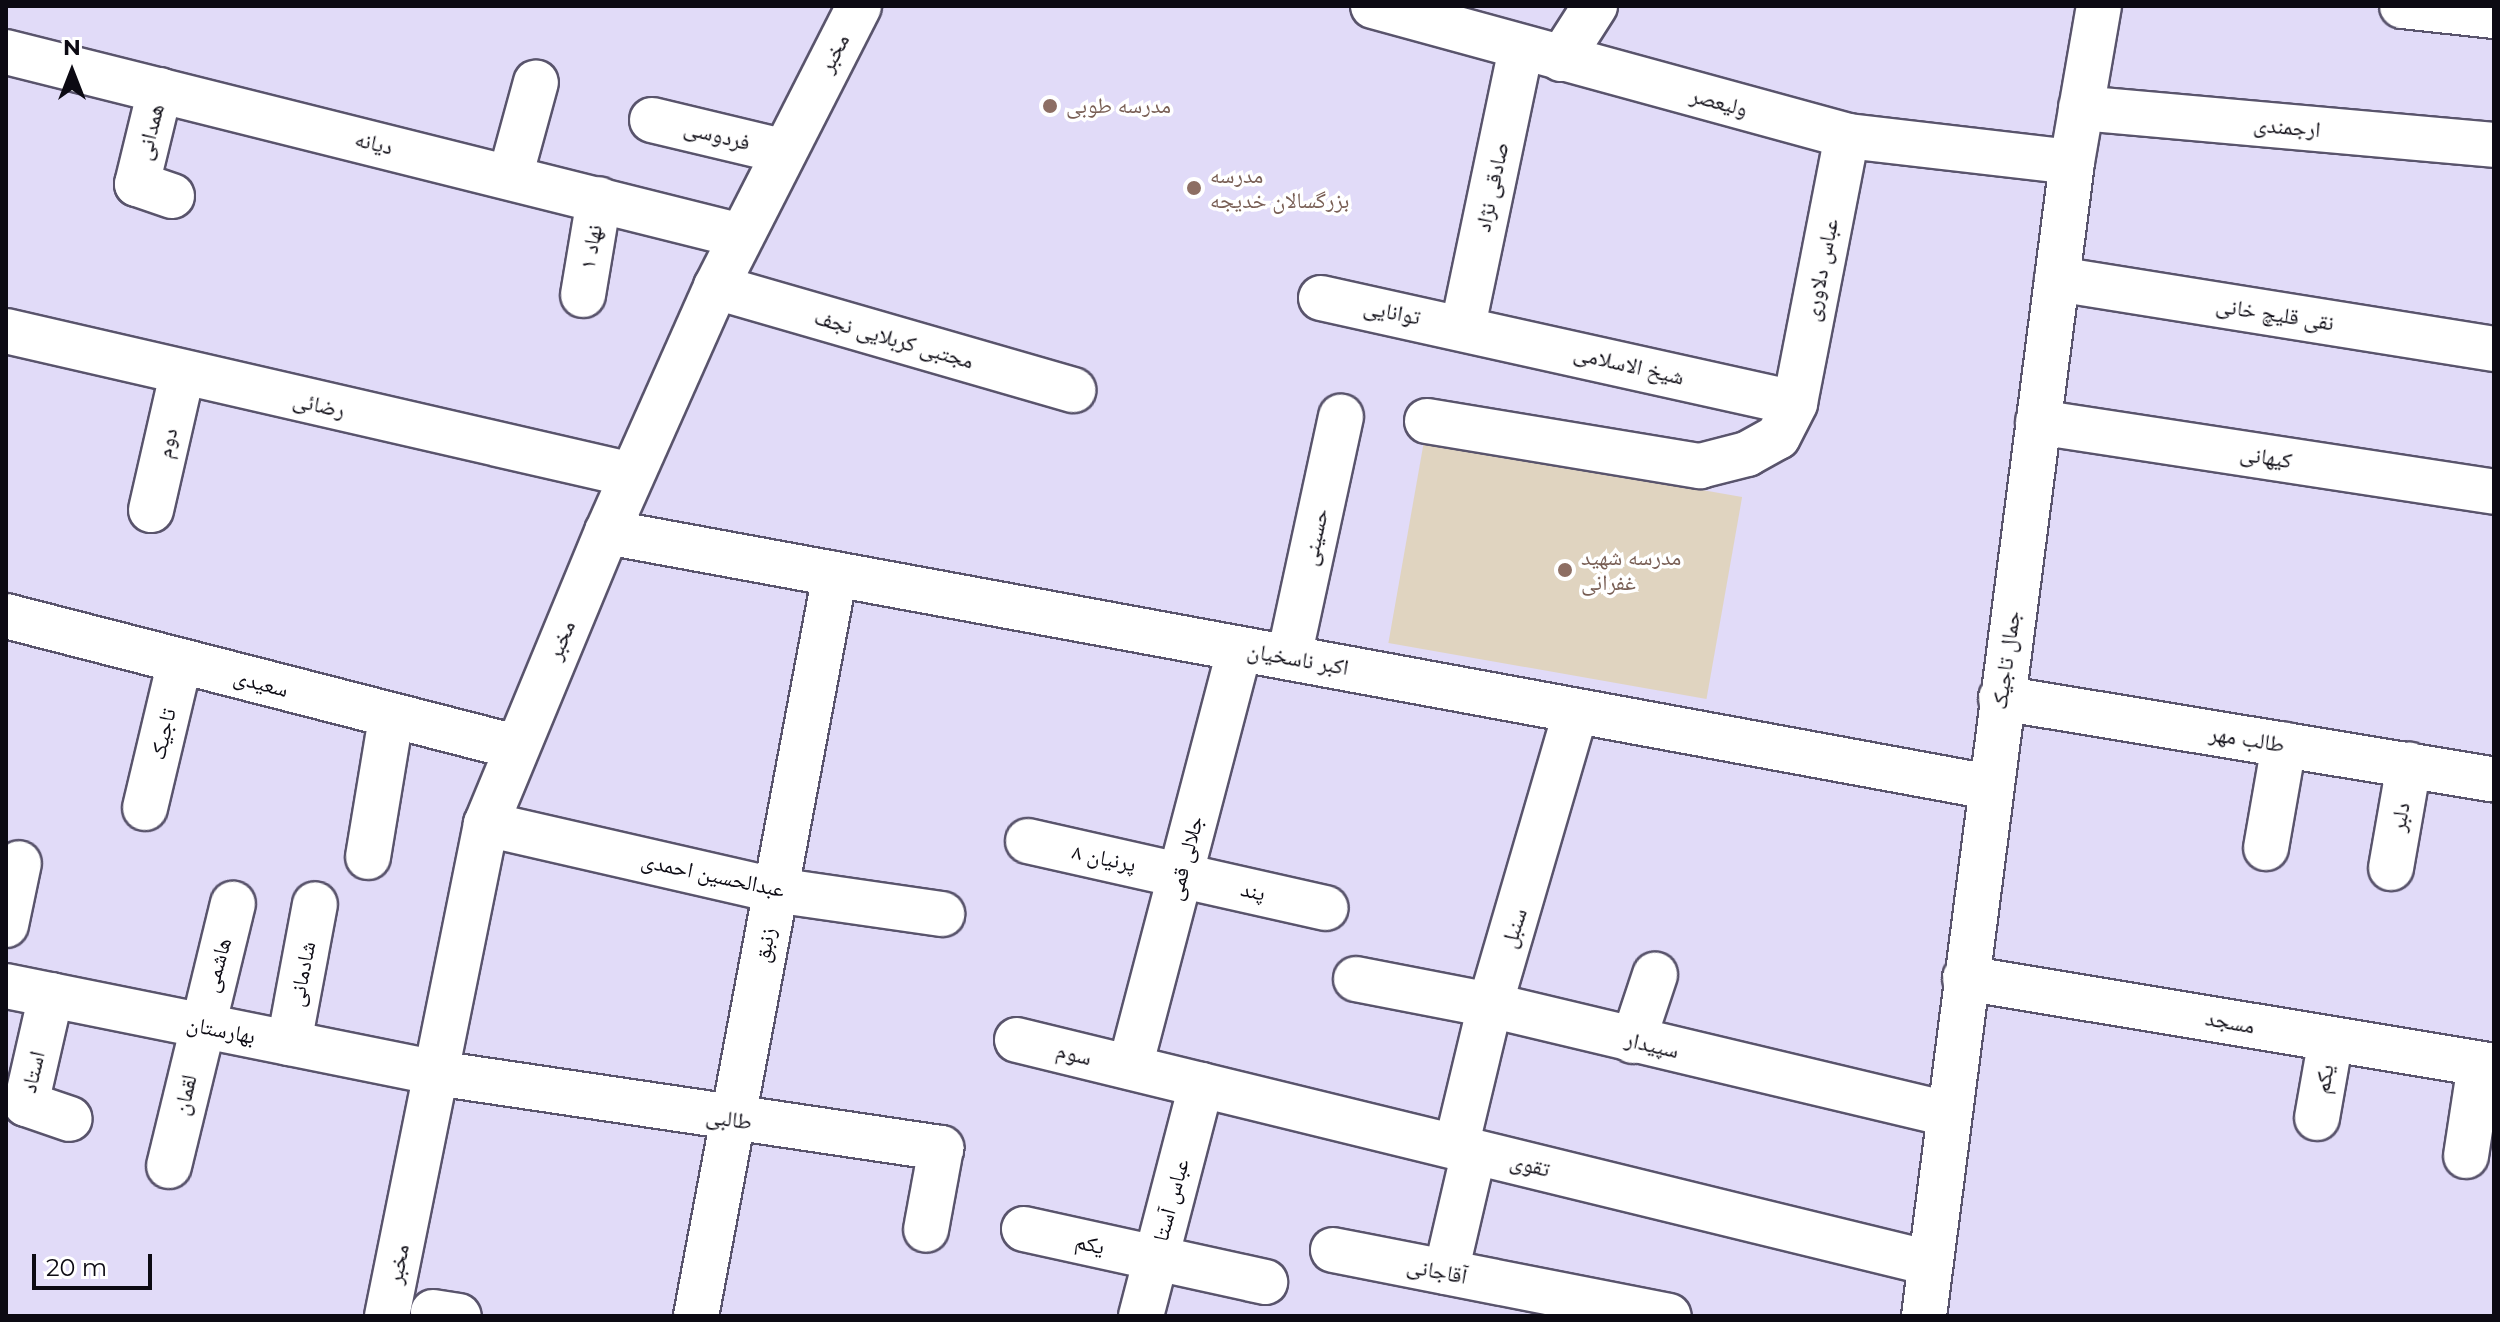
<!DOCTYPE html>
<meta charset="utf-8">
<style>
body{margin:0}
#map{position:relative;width:2500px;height:1322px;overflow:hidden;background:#e1dbf8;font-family:Montserrat,"Noto Naskh Arabic",sans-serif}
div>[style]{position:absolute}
.education>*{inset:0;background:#e0d4c0;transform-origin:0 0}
.roads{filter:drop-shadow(2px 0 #59546c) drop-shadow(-2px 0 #59546c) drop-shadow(0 2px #59546c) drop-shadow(0 -2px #59546c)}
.minor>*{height:44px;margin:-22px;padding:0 22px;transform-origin:22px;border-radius:22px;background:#fff}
.major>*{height:44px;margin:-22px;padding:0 22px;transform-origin:22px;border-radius:22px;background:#fff}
.dots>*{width:22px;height:22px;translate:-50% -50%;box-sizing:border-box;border:4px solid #fff;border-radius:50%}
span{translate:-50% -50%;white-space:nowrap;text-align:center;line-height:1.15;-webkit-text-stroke:7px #fff;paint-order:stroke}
.street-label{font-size:22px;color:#0c0a13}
.education-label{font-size:22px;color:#785e54}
.left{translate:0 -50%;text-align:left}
.frame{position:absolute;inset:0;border:8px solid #0c0a13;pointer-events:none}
.north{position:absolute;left:32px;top:32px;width:80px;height:80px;-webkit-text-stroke:6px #fff;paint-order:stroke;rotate:0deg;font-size:22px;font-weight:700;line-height:32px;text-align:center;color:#0c0a13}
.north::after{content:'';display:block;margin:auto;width:28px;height:36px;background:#0c0a13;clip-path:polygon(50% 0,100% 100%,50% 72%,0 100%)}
.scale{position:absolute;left:32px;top:1254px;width:120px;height:36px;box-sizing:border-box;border:4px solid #0c0a13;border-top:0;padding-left:10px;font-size:24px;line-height:28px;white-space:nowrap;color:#0c0a13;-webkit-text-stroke:6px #fff;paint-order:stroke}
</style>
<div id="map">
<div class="education">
<i style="left:1424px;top:441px;width:323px;height:205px;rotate:10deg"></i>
</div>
<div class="roads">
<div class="minor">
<i style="left:1373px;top:6px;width:492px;rotate:15.3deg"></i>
<i style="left:1847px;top:136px;width:226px;rotate:6.6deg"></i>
<i style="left:2402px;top:6px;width:93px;rotate:6.2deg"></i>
<i style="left:6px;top:52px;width:758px;rotate:14.05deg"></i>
<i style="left:1561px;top:59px;width:63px;rotate:-57.3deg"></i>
<i style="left:160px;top:90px;width:97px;rotate:103.7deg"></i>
<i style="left:137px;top:184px;width:37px;rotate:19deg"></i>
<i style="left:2081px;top:108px;width:415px;rotate:5.1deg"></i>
<i style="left:652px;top:120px;width:134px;rotate:13.4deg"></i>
<i style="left:510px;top:177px;width:98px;rotate:-74.7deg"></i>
<i style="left:2057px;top:279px;width:443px;rotate:9.1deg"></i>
<i style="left:716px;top:287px;width:372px;rotate:16.1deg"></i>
<i style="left:583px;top:295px;width:97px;rotate:-80.5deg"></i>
<i style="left:1321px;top:298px;width:485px;rotate:12.5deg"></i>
<i style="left:1463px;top:326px;width:283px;rotate:-78.2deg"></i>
<i style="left:6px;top:331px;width:642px;rotate:12.95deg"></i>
<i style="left:1427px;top:421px;width:277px;rotate:9.4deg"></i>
<i style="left:1700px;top:466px;width:49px;rotate:-14.3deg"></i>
<i style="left:1747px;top:454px;width:35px;rotate:-29deg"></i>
<i style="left:1778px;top:437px;width:38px;rotate:-63deg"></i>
<i style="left:1795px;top:403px;width:272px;rotate:-79deg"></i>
<i style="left:2038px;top:422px;width:461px;rotate:8.7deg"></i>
<i style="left:151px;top:510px;width:139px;rotate:-77.1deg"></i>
<i style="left:607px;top:532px;width:1405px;rotate:10.45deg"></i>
<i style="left:6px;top:616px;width:527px;rotate:14.41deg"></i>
<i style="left:1289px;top:657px;width:246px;rotate:-77.8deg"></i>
<i style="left:2001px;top:698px;width:500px;rotate:9.4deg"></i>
<i style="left:145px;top:808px;width:151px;rotate:-76.6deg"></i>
<i style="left:486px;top:824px;width:296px;rotate:12.9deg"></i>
<i style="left:775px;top:890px;width:169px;rotate:8.2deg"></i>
<i style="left:1028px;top:841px;width:305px;rotate:12.7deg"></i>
<i style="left:2266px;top:848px;width:105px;rotate:-80.1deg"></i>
<i style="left:368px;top:857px;width:141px;rotate:-80.6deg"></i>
<i style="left:2391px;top:868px;width:105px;rotate:-80.1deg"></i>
<i style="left:6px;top:925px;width:63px;rotate:-78.2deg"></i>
<i style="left:1965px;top:978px;width:536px;rotate:9.44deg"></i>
<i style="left:1356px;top:979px;width:136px;rotate:11deg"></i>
<i style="left:1490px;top:1005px;width:471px;rotate:13.4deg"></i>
<i style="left:6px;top:986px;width:439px;rotate:11.4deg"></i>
<i style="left:436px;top:1073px;width:511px;rotate:8.45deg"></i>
<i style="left:941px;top:1148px;width:83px;rotate:100.4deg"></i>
<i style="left:51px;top:995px;width:112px;rotate:102.9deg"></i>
<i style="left:26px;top:1104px;width:46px;rotate:18.8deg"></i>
<i style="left:1017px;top:1040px;width:940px;rotate:13.73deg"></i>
<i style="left:1633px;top:1041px;width:70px;rotate:-71.6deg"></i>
<i style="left:289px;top:1043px;width:141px;rotate:-79.4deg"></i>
<i style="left:1130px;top:1067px;width:432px;rotate:-75.3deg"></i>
<i style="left:2317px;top:1118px;width:80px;rotate:-80deg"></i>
<i style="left:1456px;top:1147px;width:146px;rotate:-76.5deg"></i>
<i style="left:1490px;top:1005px;width:306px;rotate:-73.7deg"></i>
<i style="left:2466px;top:1156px;width:93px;rotate:-81.3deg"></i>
<i style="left:169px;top:1166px;width:270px;rotate:-76.3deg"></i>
<i style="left:1024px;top:1229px;width:247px;rotate:12.4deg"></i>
<i style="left:1333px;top:1250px;width:342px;rotate:11.1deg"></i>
<i style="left:1446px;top:1272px;width:123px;rotate:-76.9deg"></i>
<i style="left:433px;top:1312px;width:26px;rotate:9deg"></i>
<i style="left:696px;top:1316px;width:755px;rotate:-79.39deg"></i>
<i style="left:1141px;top:1316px;width:239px;rotate:-75.4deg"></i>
<i style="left:1924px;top:1316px;width:1163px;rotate:-82.69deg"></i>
<i style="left:2072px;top:162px;width:158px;rotate:-80.2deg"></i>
</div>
<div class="major">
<i style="left:387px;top:1316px;width:502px;rotate:-78.62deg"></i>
<i style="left:486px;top:824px;width:316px;rotate:-67.5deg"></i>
<i style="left:607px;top:532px;width:268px;rotate:-66deg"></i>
<i style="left:716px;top:287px;width:315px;rotate:-63deg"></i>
</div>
</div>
<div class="dots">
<i style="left:1050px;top:106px;background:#8d6e63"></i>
<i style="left:1194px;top:188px;background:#8d6e63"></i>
<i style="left:1565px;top:570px;background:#8d6e63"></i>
</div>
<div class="street-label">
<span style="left:834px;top:53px;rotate:-62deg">مخبر</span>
<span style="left:1719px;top:102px;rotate:15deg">ولیعصر</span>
<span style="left:2287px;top:127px;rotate:5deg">ارجمندی</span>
<span style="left:150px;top:132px;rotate:-76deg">همدانی</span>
<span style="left:717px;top:135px;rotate:14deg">فردوسی</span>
<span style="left:374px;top:143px;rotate:14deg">دیانه</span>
<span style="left:1492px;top:187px;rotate:-78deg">صادقی نژاد</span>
<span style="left:591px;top:247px;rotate:-80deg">نهاد ۱</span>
<span style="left:1821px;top:270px;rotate:-79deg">عباس دلاوری</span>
<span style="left:1392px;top:312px;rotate:11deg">توانایی</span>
<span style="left:2275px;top:314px;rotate:9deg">نقی قلیچ خانی</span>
<span style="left:894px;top:339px;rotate:16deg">مجتبی کربلایی نجف</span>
<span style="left:1629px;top:365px;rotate:13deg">شیخ الاسلامی</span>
<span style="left:319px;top:405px;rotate:13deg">رضائی</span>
<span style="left:167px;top:443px;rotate:-77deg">دوم</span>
<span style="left:2266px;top:457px;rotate:9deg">کیهانی</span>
<span style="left:1315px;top:537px;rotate:-78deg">حسینی</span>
<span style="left:561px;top:640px;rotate:-67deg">مخبر</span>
<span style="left:1298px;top:659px;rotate:10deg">اکبر ناسخیان</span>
<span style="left:2006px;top:660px;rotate:-82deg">جمال تاجیک</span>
<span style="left:261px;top:683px;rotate:15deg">سعیدی</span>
<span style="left:163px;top:734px;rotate:-77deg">تاجیک</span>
<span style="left:2247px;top:739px;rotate:9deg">طالب مهر</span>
<span style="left:2400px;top:817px;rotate:-80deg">دلبر</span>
<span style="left:1104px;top:858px;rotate:12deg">پرنیان ۸</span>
<span style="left:1185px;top:858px;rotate:-75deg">جلالی قمی</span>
<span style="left:713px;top:875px;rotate:12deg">عبدالحسین احمدی</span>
<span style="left:1253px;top:891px;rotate:13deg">پند</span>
<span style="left:1514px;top:928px;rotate:-72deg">سنبل</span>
<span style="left:765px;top:945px;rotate:-79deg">زنبق</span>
<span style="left:217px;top:965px;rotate:-75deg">هاشمی</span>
<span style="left:302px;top:974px;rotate:-79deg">شادمانی</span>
<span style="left:2230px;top:1022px;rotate:10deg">مسجد</span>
<span style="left:221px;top:1030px;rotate:11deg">بهارستان</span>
<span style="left:1652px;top:1045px;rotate:13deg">سپیدار</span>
<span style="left:1074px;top:1054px;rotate:14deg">سوم</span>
<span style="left:33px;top:1072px;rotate:-77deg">استاد</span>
<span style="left:2324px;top:1079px;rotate:-80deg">یکم</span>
<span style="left:185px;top:1095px;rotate:-77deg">لقمان</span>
<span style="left:729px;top:1119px;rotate:8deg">طالبی</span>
<span style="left:1530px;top:1165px;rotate:14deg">تقوی</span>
<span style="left:1171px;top:1200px;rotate:-75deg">عباس آستا</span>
<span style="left:1090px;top:1244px;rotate:13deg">یکم</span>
<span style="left:398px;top:1264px;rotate:-79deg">مخبر</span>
<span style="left:1437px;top:1271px;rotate:11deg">آقاجانی</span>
</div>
<div class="education-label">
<span class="left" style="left:1066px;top:106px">مدرسه طوبی</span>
<span class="left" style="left:1210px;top:188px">مدرسه<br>بزرگسالان خدیجه</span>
<span class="left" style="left:1581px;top:570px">مدرسه شهید<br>غفرانی</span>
</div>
<div class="frame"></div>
<div class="north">N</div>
<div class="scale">20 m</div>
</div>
